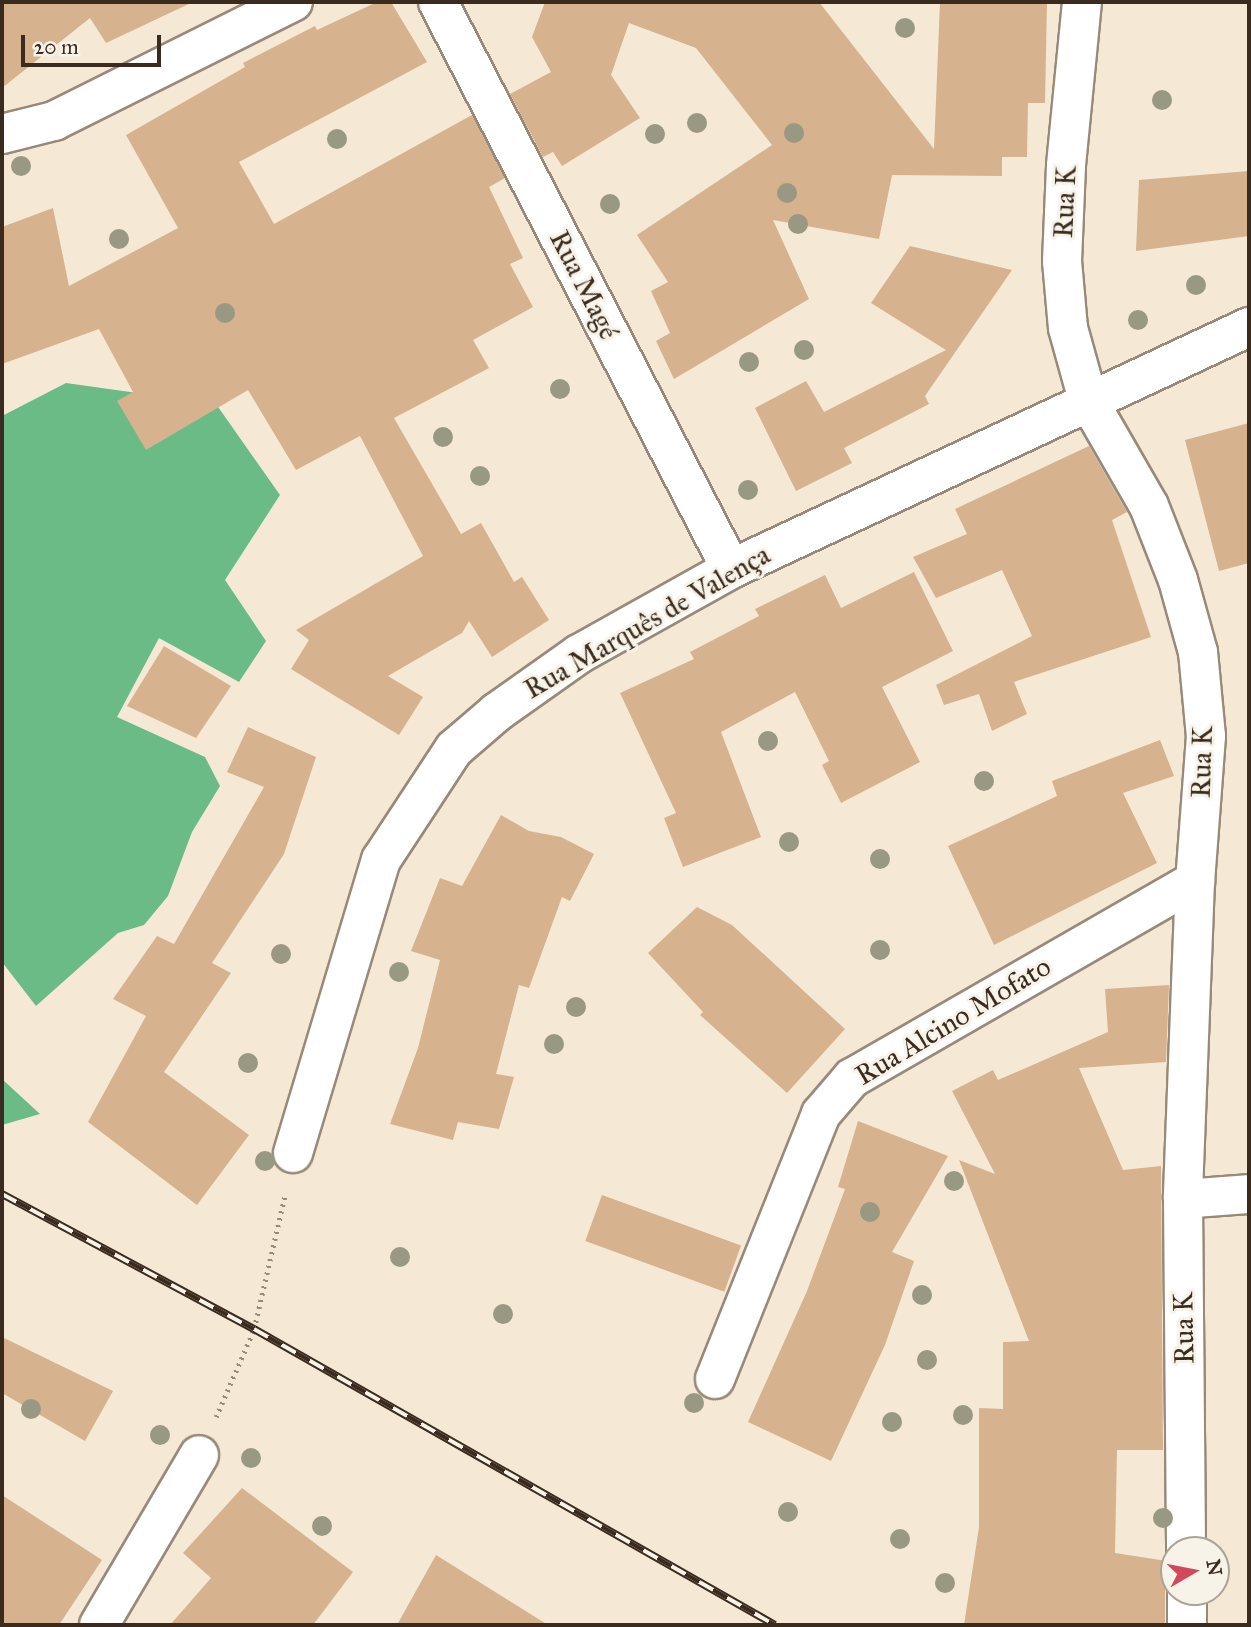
<!DOCTYPE html>
<meta charset="utf-8">
<style>
body{margin:0}
#map{position:relative;width:1251px;height:1627px;overflow:hidden;background:#f5e9d6;font-family:"IM FELL Great Primer",serif}
div>[style]{position:absolute}
.forest>*{inset:0;background:#6abb86}
.building>*{inset:0;background:#d6b28e;transform-origin:0 0}
.path>*{height:4.5px;margin-top:-2.25px;transform-origin:0;background:repeating-linear-gradient(90deg,#988a7a 0 2px,transparent 0 7px)}
.roads{filter:drop-shadow(2px 0 #988a7a) drop-shadow(-2px 0 #988a7a) drop-shadow(0 2px #988a7a) drop-shadow(0 -2px #988a7a)}
.minor>*{height:38px;margin:-19px;padding:0 19px;transform-origin:19px;border-radius:19px;background:#fff}
.rail>*{height:8px;margin-top:-4px;transform-origin:0;background:repeating-linear-gradient(90deg,#f7f3e8 0 16px,#3b2a1e 0 32px);box-sizing:border-box;border-block:2px solid #3b2a1e}
.trees>*{width:20px;height:20px;margin:-10px;border-radius:50%;background:#999882}
span{translate:-50% -50%;white-space:nowrap;text-align:center;line-height:1.15;-webkit-text-stroke:6px #f7f3e8;paint-order:stroke}
.street-label{font-size:28px;color:#3b2a1e}
.frame{position:absolute;inset:0;border:4px solid #3b2a1e;pointer-events:none}
.north{position:absolute;left:1160px;top:1536px;width:70px;height:70px;box-sizing:border-box;background:#f7f3e8;border:2px solid #aca397;border-radius:50%;rotate:80deg;font-size:19px;font-weight:700;line-height:28px;text-align:center;color:#3b2a1e}
.north::after{content:'';display:block;margin:auto;width:24px;height:32px;background:#d1495b;clip-path:polygon(50% 0,100% 100%,50% 72%,0 100%)}
.scale{position:absolute;left:21px;top:35px;width:140px;height:32px;box-sizing:border-box;border:4px solid #3b2a1e;border-top:0;padding-left:9px;font-size:21px;line-height:24px;white-space:nowrap;color:#3b2a1e;-webkit-text-stroke:5px #f7f3e8;paint-order:stroke}
</style>
<div id="map">
<div class="forest">
<i style="clip-path:polygon(66px 383px,216px 404px,280px 495px,225px 580px,266px 641px,239px 682px,159px 638px,117px 717px,205px 757px,220px 786px,192px 832px,168px 896px,144px 925px,118px 933px,36px 1006px,2px 962px,2px 416px)"></i>
<i style="clip-path:polygon(2px 1079px,40px 1114px,2px 1125px)"></i>
</div>
<div class="building">
<i style="clip-path:polygon(2px 2px,193px 2px,106px 43px,90px 18px,2px 88px)"></i>
<i style="clip-path:polygon(377px 2px,391px 2px,427px 62px,239px 162px,274px 224px,472px 115px,505px 178px,489px 187px,523px 258px,510px 264px,533px 307px,473px 340px,489px 368px,394px 418px,461px 534px,481px 523px,514px 582px,522px 577px,549px 620px,492px 657px,469px 621px,462px 633px,388px 676px,423px 697px,399px 735px,291px 669px,309px 640px,296px 630px,423px 556px,360px 436px,296px 470px,248px 390px,146px 450px,117px 401px,133px 392px,99px 329px,2px 364px,2px 227px,53px 208px,69px 286px,178px 228px,126px 135px,245px 67px,243px 63px,315px 26px,317px 30px)"></i>
<i style="clip-path:polygon(545px 2px,819px 2px,934px 149px,940px 2px,1047px 2px,1045px 103px,1028px 103px,1027px 157px,1002px 157px,1002px 176px,892px 175px,879px 239px,773px 220px,809px 299px,674px 379px,656px 341px,670px 333px,651px 291px,668px 282px,637px 235px,772px 145px,696px 48px,629px 23px,611px 75px,640px 118px,562px 166px,553px 152px,543px 157px,510px 94px,551px 72px,532px 37px)"></i>
<i style="clip-path:polygon(1249px 171px,1249px 236px,1136px 251px,1139px 180px)"></i>
<i style="clip-path:polygon(910px 246px,1012px 270px,925px 396px,929px 404px,844px 448px,852px 463px,796px 491px,755px 408px,806px 381px,824px 412px,946px 350px,871px 303px)"></i>
<i style="clip-path:polygon(1249px 423px,1249px 563px,1219px 571px,1185px 440px)"></i>
<i style="clip-path:polygon(1089px 446px,1127px 512px,1112px 520px,1151px 637px,1014px 682px,1027px 714px,992px 731px,979px 694px,944px 705px,936px 685px,1032px 636px,1002px 570px,936px 598px,913px 557px,967px 534px,955px 509px)"></i>
<i style="clip-path:polygon(914px 572px,953px 651px,882px 687px,920px 762px,841px 803px,822px 765px,829px 761px,795px 692px,721px 732px,761px 837px,683px 867px,664px 818px,676px 813px,620px 693px,694px 659px,690px 652px,759px 616px,755px 609px,825px 575px,841px 608px)"></i>
<i style="clip-path:polygon(164px 646px,231px 686px,196px 738px,127px 706px)"></i>
<i style="clip-path:polygon(248px 727px,316px 757px,284px 854px,212px 963px,231px 973px,164px 1072px,249px 1135px,197px 1205px,88px 1122px,146px 1016px,113px 999px,157px 936px,174px 944px,264px 787px,227px 772px)"></i>
<i style="clip-path:polygon(1160px 740px,1174px 776px,1123px 793px,1157px 863px,994px 945px,948px 846px,1057px 796px,1052px 781px)"></i>
<i style="clip-path:polygon(501px 815px,529px 831px,561px 837px,594px 854px,570px 901px,562px 897px,529px 988px,519px 985px,496px 1074px,514px 1077px,499px 1129px,458px 1122px,453px 1140px,390px 1124px,418px 1048px,440px 960px,411px 951px,440px 878px,462px 886px)"></i>
<i style="clip-path:polygon(697px 907px,732px 925px,845px 1029px,787px 1093px,700px 1015px,703px 1012px,648px 953px)"></i>
<i style="clip-path:polygon(1169px 985px,1166px 1062px,1079px 1068px,1123px 1170px,1161px 1166px,1163px 1450px,1117px 1450px,1115px 1553px,1167px 1561px,1174px 1568px,1165px 1591px,1165px 1625px,964px 1625px,979px 1527px,979px 1408px,1003px 1409px,1003px 1342px,1029px 1341px,959px 1160px,995px 1174px,952px 1091px,993px 1070px,998px 1080px,1108px 1032px,1105px 989px)"></i>
<i style="clip-path:polygon(858px 1121px,948px 1156px,892px 1252px,914px 1261px,885px 1345px,831px 1461px,748px 1422px,807px 1291px,845px 1189px,838px 1187px)"></i>
<i style="left:602px;top:1195px;width:148px;height:49px;rotate:20deg"></i>
<i style="clip-path:polygon(2px 1337px,113px 1391px,85px 1441px,2px 1393px)"></i>
<i style="clip-path:polygon(242px 1488px,353px 1572px,313px 1625px,170px 1625px,211px 1578px,183px 1553px)"></i>
<i style="clip-path:polygon(2px 1495px,102px 1560px,59px 1625px,2px 1625px)"></i>
<i style="clip-path:polygon(436px 1555px,548px 1625px,397px 1625px)"></i>
</div>
<div class="path">
<i style="left:216px;top:1417px;width:96px;rotate:-66.6deg"></i>
<i style="left:254px;top:1329px;width:138px;rotate:-77deg"></i>
</div>
<div class="roads">
<div class="minor">
<i style="left:438px;top:2px;width:638px;rotate:62.67deg"></i>
<i style="left:1082px;top:2px;width:165px;rotate:95.6deg"></i>
<i style="left:1066px;top:166px;width:95px;rotate:92.4deg"></i>
<i style="left:1062px;top:261px;width:67px;rotate:84.9deg"></i>
<i style="left:1068px;top:328px;width:75px;rotate:74.5deg"></i>
<i style="left:1088px;top:400px;width:122px;rotate:60.1deg"></i>
<i style="left:1149px;top:506px;width:79px;rotate:68.6deg"></i>
<i style="left:1178px;top:580px;width:75px;rotate:74.5deg"></i>
<i style="left:1198px;top:652px;width:84px;rotate:84.6deg"></i>
<i style="left:1206px;top:736px;width:145px;rotate:94.3deg"></i>
<i style="left:1195px;top:881px;width:318px;rotate:92.2deg"></i>
<i style="left:1183px;top:1199px;width:351px;rotate:89.5deg"></i>
<i style="left:2px;top:134px;width:54px;rotate:-14deg"></i>
<i style="left:54px;top:121px;width:267px;rotate:-26.5deg"></i>
<i style="left:293px;top:1153px;width:306px;rotate:-73.3deg"></i>
<i style="left:381px;top:860px;width:133px;rotate:-56.7deg"></i>
<i style="left:454px;top:749px;width:57px;rotate:-40.7deg"></i>
<i style="left:497px;top:712px;width:100px;rotate:-35.3deg"></i>
<i style="left:579px;top:654px;width:174px;rotate:-29.2deg"></i>
<i style="left:731px;top:569px;width:572px;rotate:-25.04deg"></i>
<i style="left:1183px;top:1199px;width:66px;rotate:-4.3deg"></i>
<i style="left:715px;top:1379px;width:285px;rotate:-68.2deg"></i>
<i style="left:821px;top:1114px;width:48px;rotate:-49.3deg"></i>
<i style="left:852px;top:1078px;width:396px;rotate:-29.9deg"></i>
<i style="left:1187px;top:1592px;width:33px;rotate:90deg"></i>
<i style="left:99px;top:1625px;width:197px;rotate:-59.5deg"></i>
</div>
</div>
<div class="rail">
<i style="left:2px;top:1194px;width:286px;rotate:28.2deg"></i>
<i style="left:254px;top:1329px;width:599px;rotate:29.6deg"></i>
</div>
<div class="trees">
<i style="left:905px;top:28px"></i>
<i style="left:1162px;top:100px"></i>
<i style="left:697px;top:123px"></i>
<i style="left:794px;top:133px"></i>
<i style="left:655px;top:134px"></i>
<i style="left:337px;top:139px"></i>
<i style="left:21px;top:166px"></i>
<i style="left:787px;top:193px"></i>
<i style="left:610px;top:204px"></i>
<i style="left:798px;top:224px"></i>
<i style="left:119px;top:239px"></i>
<i style="left:1196px;top:285px"></i>
<i style="left:225px;top:313px"></i>
<i style="left:1138px;top:320px"></i>
<i style="left:804px;top:350px"></i>
<i style="left:749px;top:362px"></i>
<i style="left:560px;top:389px"></i>
<i style="left:443px;top:437px"></i>
<i style="left:480px;top:476px"></i>
<i style="left:748px;top:490px"></i>
<i style="left:768px;top:741px"></i>
<i style="left:984px;top:781px"></i>
<i style="left:789px;top:842px"></i>
<i style="left:880px;top:859px"></i>
<i style="left:880px;top:950px"></i>
<i style="left:281px;top:954px"></i>
<i style="left:399px;top:972px"></i>
<i style="left:576px;top:1007px"></i>
<i style="left:554px;top:1044px"></i>
<i style="left:248px;top:1063px"></i>
<i style="left:265px;top:1161px"></i>
<i style="left:954px;top:1181px"></i>
<i style="left:870px;top:1212px"></i>
<i style="left:400px;top:1257px"></i>
<i style="left:922px;top:1295px"></i>
<i style="left:503px;top:1314px"></i>
<i style="left:927px;top:1360px"></i>
<i style="left:694px;top:1403px"></i>
<i style="left:31px;top:1409px"></i>
<i style="left:963px;top:1415px"></i>
<i style="left:892px;top:1422px"></i>
<i style="left:160px;top:1435px"></i>
<i style="left:251px;top:1458px"></i>
<i style="left:788px;top:1512px"></i>
<i style="left:1163px;top:1518px"></i>
<i style="left:322px;top:1526px"></i>
<i style="left:900px;top:1539px"></i>
<i style="left:945px;top:1583px"></i>
</div>
<div class="street-label">
<span style="left:1065px;top:202px;rotate:-87deg">Rua K</span>
<span style="left:584px;top:285px;rotate:63deg">Rua Magé</span>
<span style="left:647px;top:622px;rotate:-30deg">Rua Marquês de Valença</span>
<span style="left:1202px;top:762px;rotate:-88deg">Rua K</span>
<span style="left:953px;top:1021px;rotate:-31deg">Rua Alcino Mofato</span>
<span style="left:1184px;top:1328px;rotate:-91deg">Rua K</span>
</div>
<div class="frame"></div>
<div class="north">N</div>
<div class="scale">20 m</div>
</div>
